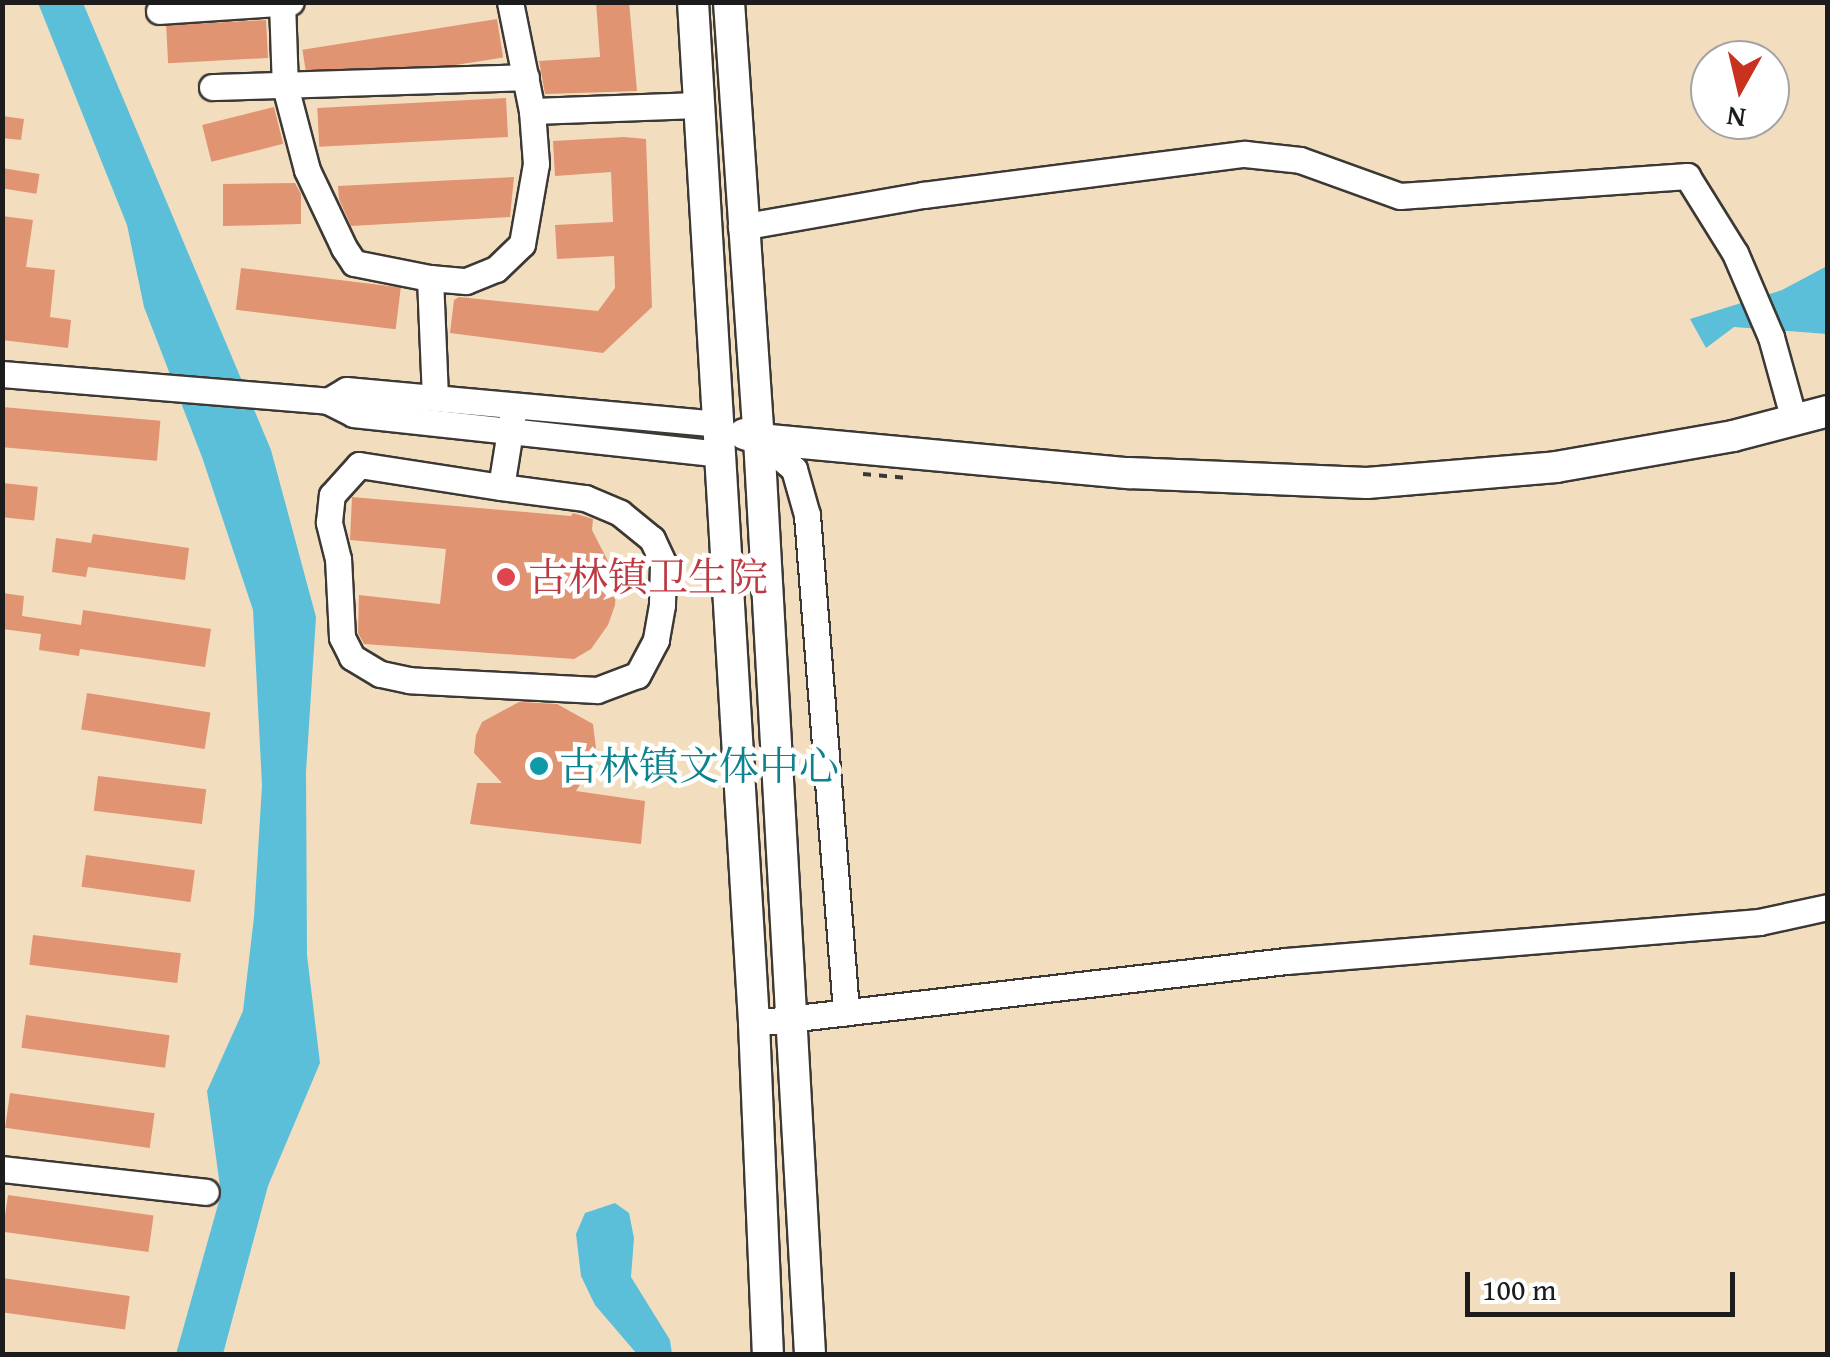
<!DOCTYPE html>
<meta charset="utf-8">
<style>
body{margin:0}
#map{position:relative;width:1830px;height:1357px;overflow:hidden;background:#f3ddbf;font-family:"Gentium Book Plus","Noto Serif SC",serif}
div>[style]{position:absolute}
.water>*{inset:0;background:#5bbfd9}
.building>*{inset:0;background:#e19471;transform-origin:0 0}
.path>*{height:4px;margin-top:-2px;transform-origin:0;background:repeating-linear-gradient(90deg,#3c3934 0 8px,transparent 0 16px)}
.roads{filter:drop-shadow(2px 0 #3c3934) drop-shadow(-2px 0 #3c3934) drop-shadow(0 2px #3c3934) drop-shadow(0 -2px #3c3934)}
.minor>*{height:25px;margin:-12.5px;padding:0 12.5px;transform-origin:12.5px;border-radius:12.5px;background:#fff}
.major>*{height:30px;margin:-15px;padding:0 15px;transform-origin:15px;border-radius:15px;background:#fff}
.dots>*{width:28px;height:28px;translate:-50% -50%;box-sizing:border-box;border:5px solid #fff;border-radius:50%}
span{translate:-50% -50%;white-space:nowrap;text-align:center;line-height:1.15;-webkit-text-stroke:9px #fff;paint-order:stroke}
.health-label{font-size:40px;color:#be3a42}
.left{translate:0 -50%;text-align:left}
.culture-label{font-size:40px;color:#0d838f}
.frame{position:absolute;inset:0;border:5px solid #1c1c1c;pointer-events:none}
.north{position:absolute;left:1690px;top:40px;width:100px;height:100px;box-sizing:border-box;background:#fff;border:2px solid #a4a4a4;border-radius:50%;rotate:188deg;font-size:28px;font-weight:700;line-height:40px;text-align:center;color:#1c1c1c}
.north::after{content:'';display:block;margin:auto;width:35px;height:45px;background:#c8321e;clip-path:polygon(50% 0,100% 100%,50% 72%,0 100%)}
.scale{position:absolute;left:1465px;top:1272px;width:270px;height:45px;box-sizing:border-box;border:5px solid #1c1c1c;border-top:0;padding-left:12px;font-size:30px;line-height:35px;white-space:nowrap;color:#1c1c1c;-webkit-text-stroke:8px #fff;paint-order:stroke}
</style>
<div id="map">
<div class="water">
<i style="clip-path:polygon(38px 3px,83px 3px,271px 450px,316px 617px,306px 772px,307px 955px,320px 1063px,268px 1186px,223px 1354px,176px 1354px,221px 1194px,207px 1091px,243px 1011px,254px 917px,262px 785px,253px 610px,202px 457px,144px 307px,127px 225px)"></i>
<i style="clip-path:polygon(1827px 266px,1827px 334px,1734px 327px,1706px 348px,1690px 319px,1782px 290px)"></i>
<i style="clip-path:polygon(615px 1203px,629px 1213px,634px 1238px,631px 1277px,670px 1340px,672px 1354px,637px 1354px,595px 1305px,581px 1276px,576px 1234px,585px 1213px)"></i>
</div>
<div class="building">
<i style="clip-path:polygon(596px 2px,629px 2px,637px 91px,545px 94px,539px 61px,600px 57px)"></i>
<i style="left:497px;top:19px;width:39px;height:197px;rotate:81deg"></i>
<i style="left:266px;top:20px;width:38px;height:100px;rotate:87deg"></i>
<i style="left:506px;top:98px;width:39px;height:189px;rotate:87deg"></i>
<i style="left:274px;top:107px;width:38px;height:74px;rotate:76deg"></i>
<i style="clip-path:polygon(2px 116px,24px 119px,21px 140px,2px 138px)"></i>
<i style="clip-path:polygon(624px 137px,646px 139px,652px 307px,603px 353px,450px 333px,454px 300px,459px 297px,598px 311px,615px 288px,614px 256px,557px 259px,555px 225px,613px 222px,611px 172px,555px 176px,553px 141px)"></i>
<i style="left:2px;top:168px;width:38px;height:20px;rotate:9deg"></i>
<i style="clip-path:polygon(514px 177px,510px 217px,351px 226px,339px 199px,338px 186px)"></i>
<i style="clip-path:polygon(295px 183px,301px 194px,301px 224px,223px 226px,223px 184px)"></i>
<i style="clip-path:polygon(2px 216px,33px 220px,26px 267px,55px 270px,50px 317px,71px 320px,68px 348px,2px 340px)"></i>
<i style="left:241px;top:268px;width:161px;height:42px;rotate:7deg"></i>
<i style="left:2px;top:407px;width:159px;height:40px;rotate:5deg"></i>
<i style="left:2px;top:483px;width:36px;height:34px;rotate:6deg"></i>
<i style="clip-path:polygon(352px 497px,571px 516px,573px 513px,593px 519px,592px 530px,617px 579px,615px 605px,608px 625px,591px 649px,574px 659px,364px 644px,358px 633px,359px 595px,440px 604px,446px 549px,350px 540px)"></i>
<i style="clip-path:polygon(93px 534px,189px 548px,185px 580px,88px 567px,86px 577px,52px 572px,56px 538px,91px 543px)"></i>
<i style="clip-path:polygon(2px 593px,24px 596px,22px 616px,81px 625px,83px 610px,211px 629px,205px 667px,80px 649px,79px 656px,39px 650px,41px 634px,2px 629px)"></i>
<i style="left:87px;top:693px;width:125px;height:37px;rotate:9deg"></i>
<i style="clip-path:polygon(519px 702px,557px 704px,593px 724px,597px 757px,576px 791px,645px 801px,641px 844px,470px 824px,477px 783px,502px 783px,474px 753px,476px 735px,482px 722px)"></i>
<i style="left:98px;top:776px;width:109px;height:35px;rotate:7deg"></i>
<i style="left:86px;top:855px;width:110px;height:32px;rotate:8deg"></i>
<i style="left:33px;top:935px;width:149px;height:30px;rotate:7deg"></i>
<i style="left:26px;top:1015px;width:145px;height:33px;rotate:8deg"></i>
<i style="left:10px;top:1093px;width:146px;height:35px;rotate:8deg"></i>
<i style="left:8px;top:1195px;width:147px;height:37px;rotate:8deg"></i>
<i style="left:2px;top:1278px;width:129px;height:34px;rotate:8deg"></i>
</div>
<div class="path">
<i style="left:863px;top:474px;width:45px;rotate:5.1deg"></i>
</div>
<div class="roads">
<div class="minor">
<i style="left:282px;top:2px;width:84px;rotate:88deg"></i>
<i style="left:285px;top:86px;width:87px;rotate:75.3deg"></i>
<i style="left:307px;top:170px;width:86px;rotate:64.6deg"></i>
<i style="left:344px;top:248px;width:18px;rotate:56deg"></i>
<i style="left:354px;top:263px;width:77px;rotate:11.2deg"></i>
<i style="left:430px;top:278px;width:120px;rotate:87.6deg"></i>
<i style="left:159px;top:11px;width:132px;rotate:-3.9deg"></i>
<i style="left:212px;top:87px;width:314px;rotate:-1.8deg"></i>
<i style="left:532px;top:111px;width:167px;rotate:-2.1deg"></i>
<i style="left:741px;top:227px;width:185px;rotate:-10deg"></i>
<i style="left:923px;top:195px;width:325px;rotate:-7.3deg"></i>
<i style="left:1245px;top:154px;width:55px;rotate:6.2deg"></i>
<i style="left:1300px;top:160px;width:106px;rotate:19.8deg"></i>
<i style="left:1400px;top:196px;width:288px;rotate:-4deg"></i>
<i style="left:1687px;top:176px;width:91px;rotate:58.1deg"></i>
<i style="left:1735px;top:253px;width:91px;rotate:66.8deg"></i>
<i style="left:1771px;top:337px;width:86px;rotate:74.5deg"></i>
<i style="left:430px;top:278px;width:36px;rotate:5deg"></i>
<i style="left:466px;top:281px;width:32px;rotate:-22deg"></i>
<i style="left:496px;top:269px;width:36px;rotate:-44deg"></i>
<i style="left:522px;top:244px;width:81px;rotate:-80.1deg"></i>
<i style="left:536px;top:164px;width:53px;rotate:-94.3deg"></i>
<i style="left:532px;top:111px;width:111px;rotate:-101.4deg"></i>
<i style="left:2px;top:374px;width:327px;rotate:4.7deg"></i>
<i style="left:328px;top:401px;width:21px;rotate:-31deg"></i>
<i style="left:346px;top:390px;width:374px;rotate:5.2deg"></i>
<i style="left:328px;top:401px;width:28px;rotate:27deg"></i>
<i style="left:353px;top:414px;width:369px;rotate:6.2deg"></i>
<i style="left:759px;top:439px;width:46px;rotate:40.6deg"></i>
<i style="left:794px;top:469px;width:48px;rotate:74.2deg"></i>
<i style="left:807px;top:515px;width:499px;rotate:85.5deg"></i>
<i style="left:501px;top:487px;width:85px;rotate:7.5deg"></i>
<i style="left:585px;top:498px;width:38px;rotate:23deg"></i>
<i style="left:620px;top:513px;width:41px;rotate:39.1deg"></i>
<i style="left:652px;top:539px;width:26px;rotate:65deg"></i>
<i style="left:663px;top:563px;width:42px;rotate:91.4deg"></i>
<i style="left:662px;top:605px;width:36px;rotate:100deg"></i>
<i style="left:656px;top:640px;width:40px;rotate:118deg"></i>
<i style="left:637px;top:675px;width:43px;rotate:159.4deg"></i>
<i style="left:597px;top:690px;width:188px;rotate:-177deg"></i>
<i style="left:409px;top:680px;width:30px;rotate:-168deg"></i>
<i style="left:380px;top:674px;width:33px;rotate:-149deg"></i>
<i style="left:352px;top:657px;width:22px;rotate:-117deg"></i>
<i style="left:342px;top:637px;width:78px;rotate:-92.9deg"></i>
<i style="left:338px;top:559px;width:38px;rotate:-104deg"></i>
<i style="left:329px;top:522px;width:27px;rotate:-84deg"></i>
<i style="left:332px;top:495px;width:40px;rotate:-48deg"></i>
<i style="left:359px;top:465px;width:144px;rotate:8.8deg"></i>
<i style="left:501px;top:487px;width:82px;rotate:-80.9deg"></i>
<i style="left:754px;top:1023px;width:536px;rotate:-6.65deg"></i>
<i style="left:1286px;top:961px;width:475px;rotate:-4.7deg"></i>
<i style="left:1759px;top:922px;width:71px;rotate:-12.3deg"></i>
<i style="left:2px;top:1169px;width:205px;rotate:6.4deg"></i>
</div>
<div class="major">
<i style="left:693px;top:2px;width:1023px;rotate:86.58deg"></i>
<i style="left:754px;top:1023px;width:331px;rotate:87.6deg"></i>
<i style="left:729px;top:2px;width:438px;rotate:86.1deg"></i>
<i style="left:759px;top:439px;width:916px;rotate:86.81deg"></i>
<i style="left:744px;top:434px;width:16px;rotate:18deg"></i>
<i style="left:759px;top:439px;width:372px;rotate:5.3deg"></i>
<i style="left:1129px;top:473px;width:238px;rotate:2.4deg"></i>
<i style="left:1367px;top:483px;width:190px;rotate:-4.8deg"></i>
<i style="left:1556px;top:467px;width:180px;rotate:-9.9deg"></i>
<i style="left:1733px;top:436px;width:98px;rotate:-14.7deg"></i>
</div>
</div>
<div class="dots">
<i style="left:506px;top:577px;background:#e0444e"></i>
<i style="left:539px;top:766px;background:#0f9aa8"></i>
</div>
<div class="health-label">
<span class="left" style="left:528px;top:577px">古林镇卫生院</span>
</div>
<div class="culture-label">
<span class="left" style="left:559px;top:766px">古林镇文体中心</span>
</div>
<div class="frame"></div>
<div class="north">N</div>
<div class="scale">100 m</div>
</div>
